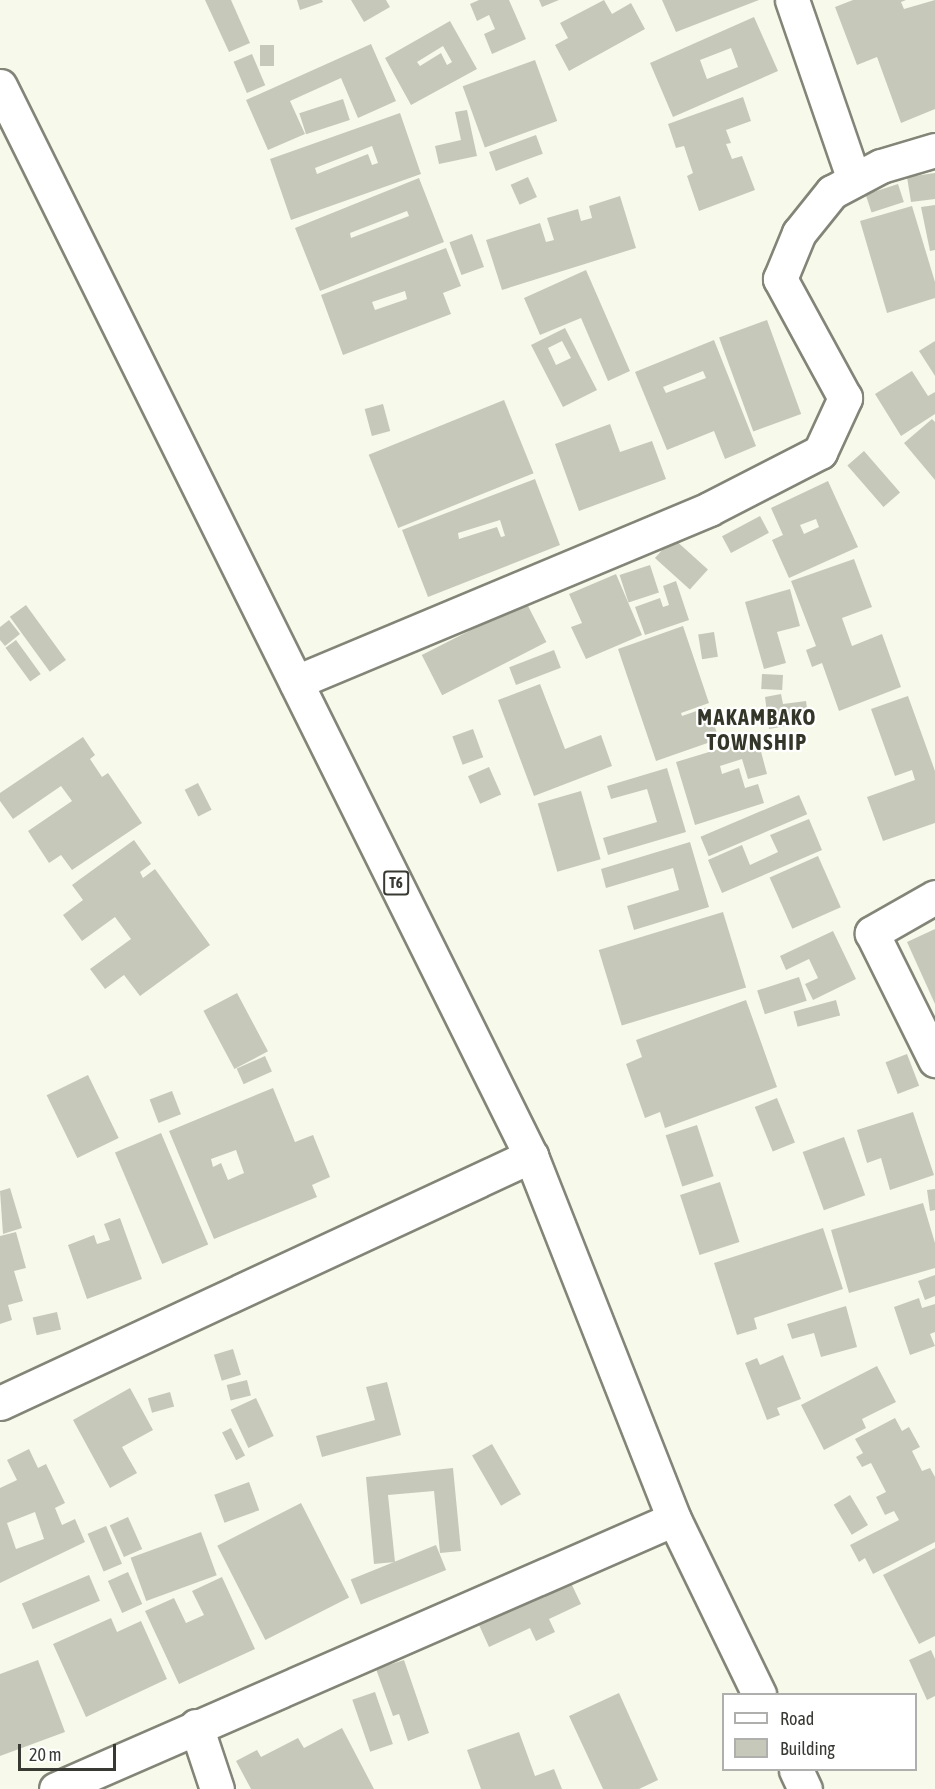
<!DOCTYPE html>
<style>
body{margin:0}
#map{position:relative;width:935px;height:1789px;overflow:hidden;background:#f7faea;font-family:"Asap Condensed",sans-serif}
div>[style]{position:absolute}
.building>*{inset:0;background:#c6c9ba;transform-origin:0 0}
.roads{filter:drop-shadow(2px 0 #828577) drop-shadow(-2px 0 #828577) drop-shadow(0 2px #828577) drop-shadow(0 -2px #828577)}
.minor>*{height:33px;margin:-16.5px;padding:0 16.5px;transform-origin:16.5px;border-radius:16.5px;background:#fff}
.trunk>*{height:33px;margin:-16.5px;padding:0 16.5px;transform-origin:16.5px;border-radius:16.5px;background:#fff}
span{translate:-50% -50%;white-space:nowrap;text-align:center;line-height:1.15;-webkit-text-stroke:4.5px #fff;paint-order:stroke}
.shield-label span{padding:2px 4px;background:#fff;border:2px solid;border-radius:4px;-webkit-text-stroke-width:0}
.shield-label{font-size:15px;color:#383933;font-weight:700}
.district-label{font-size:22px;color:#333629;font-weight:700;letter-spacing:1.5px}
.legend{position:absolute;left:722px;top:1693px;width:195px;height:78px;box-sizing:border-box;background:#fff;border:2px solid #afb0ad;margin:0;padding:8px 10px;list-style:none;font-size:18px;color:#383933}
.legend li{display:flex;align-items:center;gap:12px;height:30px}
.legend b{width:30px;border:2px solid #afb0ad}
.scale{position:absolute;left:18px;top:1744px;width:98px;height:27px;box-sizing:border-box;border:3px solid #383933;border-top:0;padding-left:8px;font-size:18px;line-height:21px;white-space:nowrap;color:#383933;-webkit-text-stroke:4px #fff;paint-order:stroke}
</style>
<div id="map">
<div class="building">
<i style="clip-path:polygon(205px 0,231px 0,250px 43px,229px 52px)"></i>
<i style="clip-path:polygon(297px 0,322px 0,323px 2px,300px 10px)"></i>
<i style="clip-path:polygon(351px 0,386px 0,390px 7px,364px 22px)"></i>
<i style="clip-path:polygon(479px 0,509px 0,526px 39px,492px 54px,484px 34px,495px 29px,489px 15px,477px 21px,470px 4px)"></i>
<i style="clip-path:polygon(539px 0,559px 0,542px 7px)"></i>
<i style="clip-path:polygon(604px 0,612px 14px,631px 3px,645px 29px,569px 71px,555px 45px,568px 38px,560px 23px)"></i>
<i style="clip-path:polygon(662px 0,759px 0,676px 32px)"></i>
<i style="clip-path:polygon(853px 0,906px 0,901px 2px,904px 9px,935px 0,935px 109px,901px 123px,877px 57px,857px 65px,835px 7px)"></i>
<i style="clip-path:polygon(evenodd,754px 17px,778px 71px,673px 117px,650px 63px,754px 17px,731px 48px,738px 67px,707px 79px,700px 60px,731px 48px)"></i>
<i style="clip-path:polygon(evenodd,450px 21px,477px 69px,411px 105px,385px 58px,450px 21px,443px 46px,452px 62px,447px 65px,441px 53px,420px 66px,417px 62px,443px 46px)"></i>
<i style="clip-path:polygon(371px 44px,396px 101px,358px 118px,341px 78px,290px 101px,305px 134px,268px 150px,246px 100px)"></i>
<i style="left:260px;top:45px;width:14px;height:21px"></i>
<i style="left:252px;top:54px;width:34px;height:20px;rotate:67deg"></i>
<i style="left:535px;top:60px;width:65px;height:77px;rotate:70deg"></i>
<i style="clip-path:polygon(743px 97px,751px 121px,726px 130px,731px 143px,726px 144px,732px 159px,742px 156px,755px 190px,699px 211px,687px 176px,693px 173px,684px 146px,676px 148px,668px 124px)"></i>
<i style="left:343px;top:99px;width:22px;height:46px;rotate:72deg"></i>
<i style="clip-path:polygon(467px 110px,477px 156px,439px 164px,435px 146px,461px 140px,455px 112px)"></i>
<i style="clip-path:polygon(evenodd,400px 113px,421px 174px,291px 220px,270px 159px,400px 113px,372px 146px,378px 163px,372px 165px,368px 154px,317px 174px,315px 168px,372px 146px)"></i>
<i style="left:536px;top:135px;width:20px;height:50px;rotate:70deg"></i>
<i style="clip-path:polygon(935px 173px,935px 199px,911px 202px,907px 177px)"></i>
<i style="left:528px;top:177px;width:22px;height:19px;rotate:66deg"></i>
<i style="clip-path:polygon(evenodd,419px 178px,444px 242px,320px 291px,295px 228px,419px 178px,407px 211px,409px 216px,351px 238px,350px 233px,407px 211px)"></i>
<i style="left:898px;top:184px;width:19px;height:34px;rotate:72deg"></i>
<i style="clip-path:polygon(620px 196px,636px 248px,502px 290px,486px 240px,540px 223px,546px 242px,554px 240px,547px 218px,578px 209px,581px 221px,592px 218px,589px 206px)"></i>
<i style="clip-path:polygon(935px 205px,935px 250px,930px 251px,921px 207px)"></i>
<i style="clip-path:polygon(912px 206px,935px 282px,935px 298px,887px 313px,860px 221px)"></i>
<i style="left:472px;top:234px;width:35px;height:24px;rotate:70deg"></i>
<i style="clip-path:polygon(evenodd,446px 248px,461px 286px,443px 293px,451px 314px,343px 355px,321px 295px,446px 248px,405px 291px,407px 299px,375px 310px,372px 302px,405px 291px)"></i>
<i style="clip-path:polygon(586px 270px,630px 371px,608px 381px,581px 318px,540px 335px,524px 298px)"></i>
<i style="left:767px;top:320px;width:100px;height:51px;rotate:70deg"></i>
<i style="clip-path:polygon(evenodd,565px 328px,597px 390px,563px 407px,531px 345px,565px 328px,562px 341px,571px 358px,556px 365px,548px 348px,562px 341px)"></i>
<i style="clip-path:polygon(evenodd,714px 340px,756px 446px,725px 459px,714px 431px,667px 450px,635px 372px,714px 340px,703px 371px,706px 378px,666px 393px,663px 387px,703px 371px)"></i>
<i style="clip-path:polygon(935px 341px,935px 376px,919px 351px)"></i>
<i style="clip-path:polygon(912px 371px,928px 396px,935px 392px,935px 414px,901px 436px,875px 394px)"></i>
<i style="left:504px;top:400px;width:79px;height:146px;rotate:68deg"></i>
<i style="left:383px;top:404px;width:28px;height:19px;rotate:75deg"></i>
<i style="clip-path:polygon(932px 419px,935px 422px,935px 480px,904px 443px)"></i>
<i style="clip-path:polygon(610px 424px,620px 452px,652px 441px,666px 479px,579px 511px,555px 444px)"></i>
<i style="left:864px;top:451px;width:55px;height:22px;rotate:49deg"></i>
<i style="clip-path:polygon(evenodd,535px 479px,560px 545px,428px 597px,402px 530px,535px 479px,500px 520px,505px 536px,501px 537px,497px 527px,459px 539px,458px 533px,500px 520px)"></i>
<i style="clip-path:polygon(evenodd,828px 481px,858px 547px,789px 578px,772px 540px,783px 535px,771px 508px,828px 481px,816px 519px,819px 527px,804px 534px,800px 525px,816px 519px)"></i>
<i style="left:760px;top:516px;width:19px;height:43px;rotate:62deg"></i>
<i style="left:673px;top:538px;width:47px;height:27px;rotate:42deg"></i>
<i style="clip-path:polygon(854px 559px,872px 607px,842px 618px,852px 646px,882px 634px,901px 687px,839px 711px,822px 663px,812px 667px,806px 650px,816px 646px,791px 581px)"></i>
<i style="left:650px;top:565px;width:29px;height:32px;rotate:72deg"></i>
<i style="clip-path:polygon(616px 574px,642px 635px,586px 659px,571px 627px,582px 623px,569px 594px)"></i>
<i style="clip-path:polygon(676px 581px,689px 620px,645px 635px,635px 607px,660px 598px,663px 607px,669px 605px,663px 586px)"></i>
<i style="clip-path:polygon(790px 589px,800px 626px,777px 632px,786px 663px,764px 669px,745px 602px)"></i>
<i style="left:526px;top:602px;width:45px;height:117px;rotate:63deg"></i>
<i style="left:26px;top:605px;width:68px;height:20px;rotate:54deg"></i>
<i style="clip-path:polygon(9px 620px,20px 634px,5px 646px,0 640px,0 627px)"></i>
<i style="clip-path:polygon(683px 626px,709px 703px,681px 713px,682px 716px,708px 707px,719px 739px,656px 761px,618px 649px)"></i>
<i style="left:714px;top:632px;width:25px;height:16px;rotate:81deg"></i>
<i style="left:16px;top:640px;width:42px;height:13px;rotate:54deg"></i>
<i style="left:554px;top:650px;width:19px;height:48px;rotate:69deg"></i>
<i style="left:762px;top:674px;width:21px;height:15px;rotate:3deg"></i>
<i style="clip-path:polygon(540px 684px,565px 749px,601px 735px,612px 766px,534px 796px,498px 700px)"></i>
<i style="clip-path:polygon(781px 694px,783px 704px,806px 701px,809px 722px,769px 729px,765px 697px)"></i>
<i style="clip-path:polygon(908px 696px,935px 771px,935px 823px,883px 841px,867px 797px,915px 780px,912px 770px,895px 776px,871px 709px)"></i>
<i style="left:473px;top:729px;width:30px;height:22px;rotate:70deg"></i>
<i style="clip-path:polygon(83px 737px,95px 755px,90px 759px,102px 777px,108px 773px,142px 823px,72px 870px,61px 855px,49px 863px,28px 831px,72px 801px,61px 786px,13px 819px,0 801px,0 793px)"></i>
<i style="clip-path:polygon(752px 739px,755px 750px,760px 748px,767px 774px,748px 779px,742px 759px,720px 766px,722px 774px,739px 768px,745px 788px,758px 784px,764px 803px,695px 825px,676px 762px)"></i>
<i style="left:489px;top:767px;width:30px;height:23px;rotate:66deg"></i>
<i style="clip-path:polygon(667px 768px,686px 832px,608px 855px,603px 838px,657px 822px,647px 789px,611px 799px,607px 786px)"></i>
<i style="left:198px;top:783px;width:30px;height:15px;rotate:63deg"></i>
<i style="left:581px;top:791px;width:71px;height:45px;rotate:74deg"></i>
<i style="left:799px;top:795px;width:21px;height:107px;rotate:67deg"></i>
<i style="clip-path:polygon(809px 819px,822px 850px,722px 893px,708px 860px,742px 845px,750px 865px,778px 852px,770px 835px)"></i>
<i style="clip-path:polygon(134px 840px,151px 864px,140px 872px,143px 878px,155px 869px,210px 945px,140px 996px,124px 975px,105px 989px,90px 969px,131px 939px,115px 917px,82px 941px,63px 915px,83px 900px,72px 885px)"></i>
<i style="clip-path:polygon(690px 842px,709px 907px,634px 930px,627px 906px,679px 890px,673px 868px,606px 888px,601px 869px)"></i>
<i style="left:818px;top:856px;width:56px;height:53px;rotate:66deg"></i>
<i style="left:723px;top:912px;width:79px;height:130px;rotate:73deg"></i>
<i style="clip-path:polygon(935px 929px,935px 1004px,907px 942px)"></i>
<i style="clip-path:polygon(833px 931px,856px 979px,813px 1000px,805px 984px,818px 978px,809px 959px,786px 970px,780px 956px)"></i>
<i style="left:799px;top:977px;width:25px;height:44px;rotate:72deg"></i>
<i style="left:237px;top:993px;width:66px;height:38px;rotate:62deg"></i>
<i style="clip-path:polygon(746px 1000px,777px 1087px,665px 1128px,660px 1112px,645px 1118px,626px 1064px,642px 1057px,636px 1040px)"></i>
<i style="left:836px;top:1000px;width:16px;height:44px;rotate:75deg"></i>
<i style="left:907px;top:1054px;width:34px;height:23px;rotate:69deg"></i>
<i style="left:265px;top:1056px;width:17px;height:31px;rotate:66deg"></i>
<i style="left:88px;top:1075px;width:70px;height:46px;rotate:64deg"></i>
<i style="clip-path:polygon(evenodd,273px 1088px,295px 1142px,313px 1135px,330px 1177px,312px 1185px,317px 1197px,214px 1239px,169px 1131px,273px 1088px,236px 1150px,244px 1173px,228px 1180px,221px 1163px,213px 1167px,211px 1159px,236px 1150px)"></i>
<i style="left:172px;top:1091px;width:25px;height:24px;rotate:69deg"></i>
<i style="left:777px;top:1098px;width:48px;height:24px;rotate:68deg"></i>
<i style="clip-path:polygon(913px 1112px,934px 1175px,890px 1190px,881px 1158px,867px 1163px,857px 1130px)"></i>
<i style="left:697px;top:1125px;width:54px;height:33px;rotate:72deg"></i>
<i style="left:161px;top:1133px;width:121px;height:50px;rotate:67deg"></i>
<i style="left:844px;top:1137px;width:62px;height:44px;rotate:70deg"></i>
<i style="left:720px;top:1182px;width:63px;height:42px;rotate:72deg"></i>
<i style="clip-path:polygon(10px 1188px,22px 1228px,3px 1234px,0 1191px)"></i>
<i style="clip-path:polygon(935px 1189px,935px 1210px,930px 1211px,927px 1190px)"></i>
<i style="clip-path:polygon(923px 1203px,935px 1243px,935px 1268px,849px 1293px,831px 1230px)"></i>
<i style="clip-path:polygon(120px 1218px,142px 1279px,87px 1299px,68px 1245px,94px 1235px,97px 1244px,110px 1240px,104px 1224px)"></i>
<i style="clip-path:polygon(823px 1228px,843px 1289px,754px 1318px,757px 1329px,737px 1335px,714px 1263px)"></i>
<i style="clip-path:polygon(16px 1232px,26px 1268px,14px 1271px,23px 1301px,8px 1305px,12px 1320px,0 1324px,0 1236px)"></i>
<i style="clip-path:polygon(935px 1275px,935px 1296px,925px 1300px,918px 1281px)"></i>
<i style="clip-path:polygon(919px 1298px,922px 1308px,935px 1304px,935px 1332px,930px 1334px,935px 1346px,910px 1355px,894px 1307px)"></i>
<i style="clip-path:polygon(846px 1306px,857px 1347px,821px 1357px,814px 1333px,792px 1339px,787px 1324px)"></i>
<i style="left:57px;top:1312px;width:18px;height:25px;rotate:77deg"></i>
<i style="left:233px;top:1349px;width:27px;height:20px;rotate:73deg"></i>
<i style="clip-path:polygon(783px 1355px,801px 1399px,777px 1408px,780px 1415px,767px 1420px,745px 1363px,757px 1358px,760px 1365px)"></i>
<i style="clip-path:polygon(877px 1366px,896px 1402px,862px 1419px,866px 1428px,824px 1450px,801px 1405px)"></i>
<i style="left:247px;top:1380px;width:16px;height:21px;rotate:76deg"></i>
<i style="clip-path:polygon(387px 1382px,401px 1435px,322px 1457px,316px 1436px,375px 1420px,366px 1387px)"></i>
<i style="clip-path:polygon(130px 1388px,153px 1430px,122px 1447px,137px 1473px,110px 1488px,73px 1420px)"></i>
<i style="left:170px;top:1392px;width:15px;height:23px;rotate:74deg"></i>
<i style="left:256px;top:1398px;width:42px;height:28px;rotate:65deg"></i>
<i style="clip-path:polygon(895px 1418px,902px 1431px,909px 1427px,920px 1447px,912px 1451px,922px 1471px,930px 1468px,935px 1477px,935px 1542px,873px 1574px,865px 1558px,859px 1562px,850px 1545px,899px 1520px,894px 1511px,885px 1515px,876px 1497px,886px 1492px,871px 1463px,862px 1467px,856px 1457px,863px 1453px,855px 1439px)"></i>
<i style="left:231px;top:1428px;width:31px;height:10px;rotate:63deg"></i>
<i style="left:492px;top:1444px;width:58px;height:23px;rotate:60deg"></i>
<i style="clip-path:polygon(evenodd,29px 1449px,38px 1468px,46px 1464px,65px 1503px,55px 1508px,62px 1525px,75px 1519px,85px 1542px,0 1583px,0 1488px,17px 1480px,7px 1460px,29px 1449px,35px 1512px,44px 1539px,16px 1549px,7px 1523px,35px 1512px)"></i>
<i style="clip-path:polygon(453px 1468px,461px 1551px,440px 1553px,434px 1491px,388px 1495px,395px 1562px,374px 1564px,366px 1477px)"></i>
<i style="left:249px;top:1482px;width:30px;height:37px;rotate:70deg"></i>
<i style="left:850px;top:1495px;width:35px;height:19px;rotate:59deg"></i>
<i style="left:301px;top:1503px;width:106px;height:94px;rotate:63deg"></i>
<i style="left:128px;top:1517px;width:35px;height:20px;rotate:66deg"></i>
<i style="left:106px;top:1526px;width:41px;height:20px;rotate:67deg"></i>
<i style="left:201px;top:1532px;width:46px;height:75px;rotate:70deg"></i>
<i style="left:436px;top:1545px;width:27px;height:92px;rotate:68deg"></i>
<i style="clip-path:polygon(935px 1548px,935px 1636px,919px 1644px,883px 1575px)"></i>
<i style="left:128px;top:1572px;width:35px;height:22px;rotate:66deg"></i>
<i style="left:89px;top:1575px;width:28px;height:73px;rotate:67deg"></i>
<i style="clip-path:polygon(222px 1577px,255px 1649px,179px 1684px,145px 1611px,174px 1598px,186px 1623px,204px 1615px,192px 1591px)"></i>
<i style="clip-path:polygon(571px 1583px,581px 1604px,549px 1619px,555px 1632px,536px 1641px,530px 1628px,489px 1647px,479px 1625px)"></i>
<i style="clip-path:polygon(111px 1618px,117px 1632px,141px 1621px,167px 1679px,86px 1717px,53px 1644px)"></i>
<i style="clip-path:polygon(931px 1650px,935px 1659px,935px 1696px,927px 1700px,909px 1660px)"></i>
<i style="clip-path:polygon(38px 1660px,65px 1732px,0 1756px,0 1674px)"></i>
<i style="clip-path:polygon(404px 1660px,429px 1733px,408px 1741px,399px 1714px,393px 1716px,376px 1669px)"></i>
<i style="left:375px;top:1692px;width:55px;height:24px;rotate:71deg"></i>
<i style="clip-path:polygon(619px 1693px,658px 1780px,639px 1789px,603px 1789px,569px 1716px)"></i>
<i style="clip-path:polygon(342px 1728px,374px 1789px,251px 1789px,236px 1761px,257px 1750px,261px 1757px,298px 1738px,304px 1748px)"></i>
<i style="clip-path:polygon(519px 1732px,535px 1776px,554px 1769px,562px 1789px,481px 1789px,467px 1750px)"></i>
</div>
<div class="roads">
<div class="minor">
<i style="left:792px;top:0;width:190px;rotate:71deg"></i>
<i style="left:296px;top:682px;width:448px;rotate:-22.7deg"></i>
<i style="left:709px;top:509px;width:125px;rotate:-27.2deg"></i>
<i style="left:820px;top:452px;width:60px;rotate:-65.2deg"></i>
<i style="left:845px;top:398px;width:136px;rotate:-118.6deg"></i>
<i style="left:780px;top:279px;width:50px;rotate:-67.6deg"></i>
<i style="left:799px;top:233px;width:53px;rotate:-51.2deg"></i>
<i style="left:832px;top:192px;width:55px;rotate:-28deg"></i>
<i style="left:881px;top:166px;width:56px;rotate:-16.5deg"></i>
<i style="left:935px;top:897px;width:73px;rotate:150.3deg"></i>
<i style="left:872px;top:933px;width:142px;rotate:63.6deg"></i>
<i style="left:0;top:1403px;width:586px;rotate:-24.95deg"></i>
<i style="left:196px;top:1726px;width:66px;rotate:71.6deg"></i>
<i style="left:56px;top:1789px;width:674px;rotate:-23.6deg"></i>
</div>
<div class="trunk">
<i style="left:0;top:86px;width:1195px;rotate:63.61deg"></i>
<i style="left:531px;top:1156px;width:390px;rotate:68.5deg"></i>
<i style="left:674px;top:1519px;width:195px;rotate:64.1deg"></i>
<i style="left:796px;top:1770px;width:21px;rotate:65deg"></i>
</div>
</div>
<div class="shield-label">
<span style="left:396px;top:883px">T6</span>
</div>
<div class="district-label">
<span style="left:757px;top:730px">MAKAMBAKO<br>TOWNSHIP</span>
</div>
<ul class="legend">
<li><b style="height:8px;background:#fff"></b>Road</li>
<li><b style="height:16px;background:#c6c9ba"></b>Building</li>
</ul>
<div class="scale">20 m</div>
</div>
